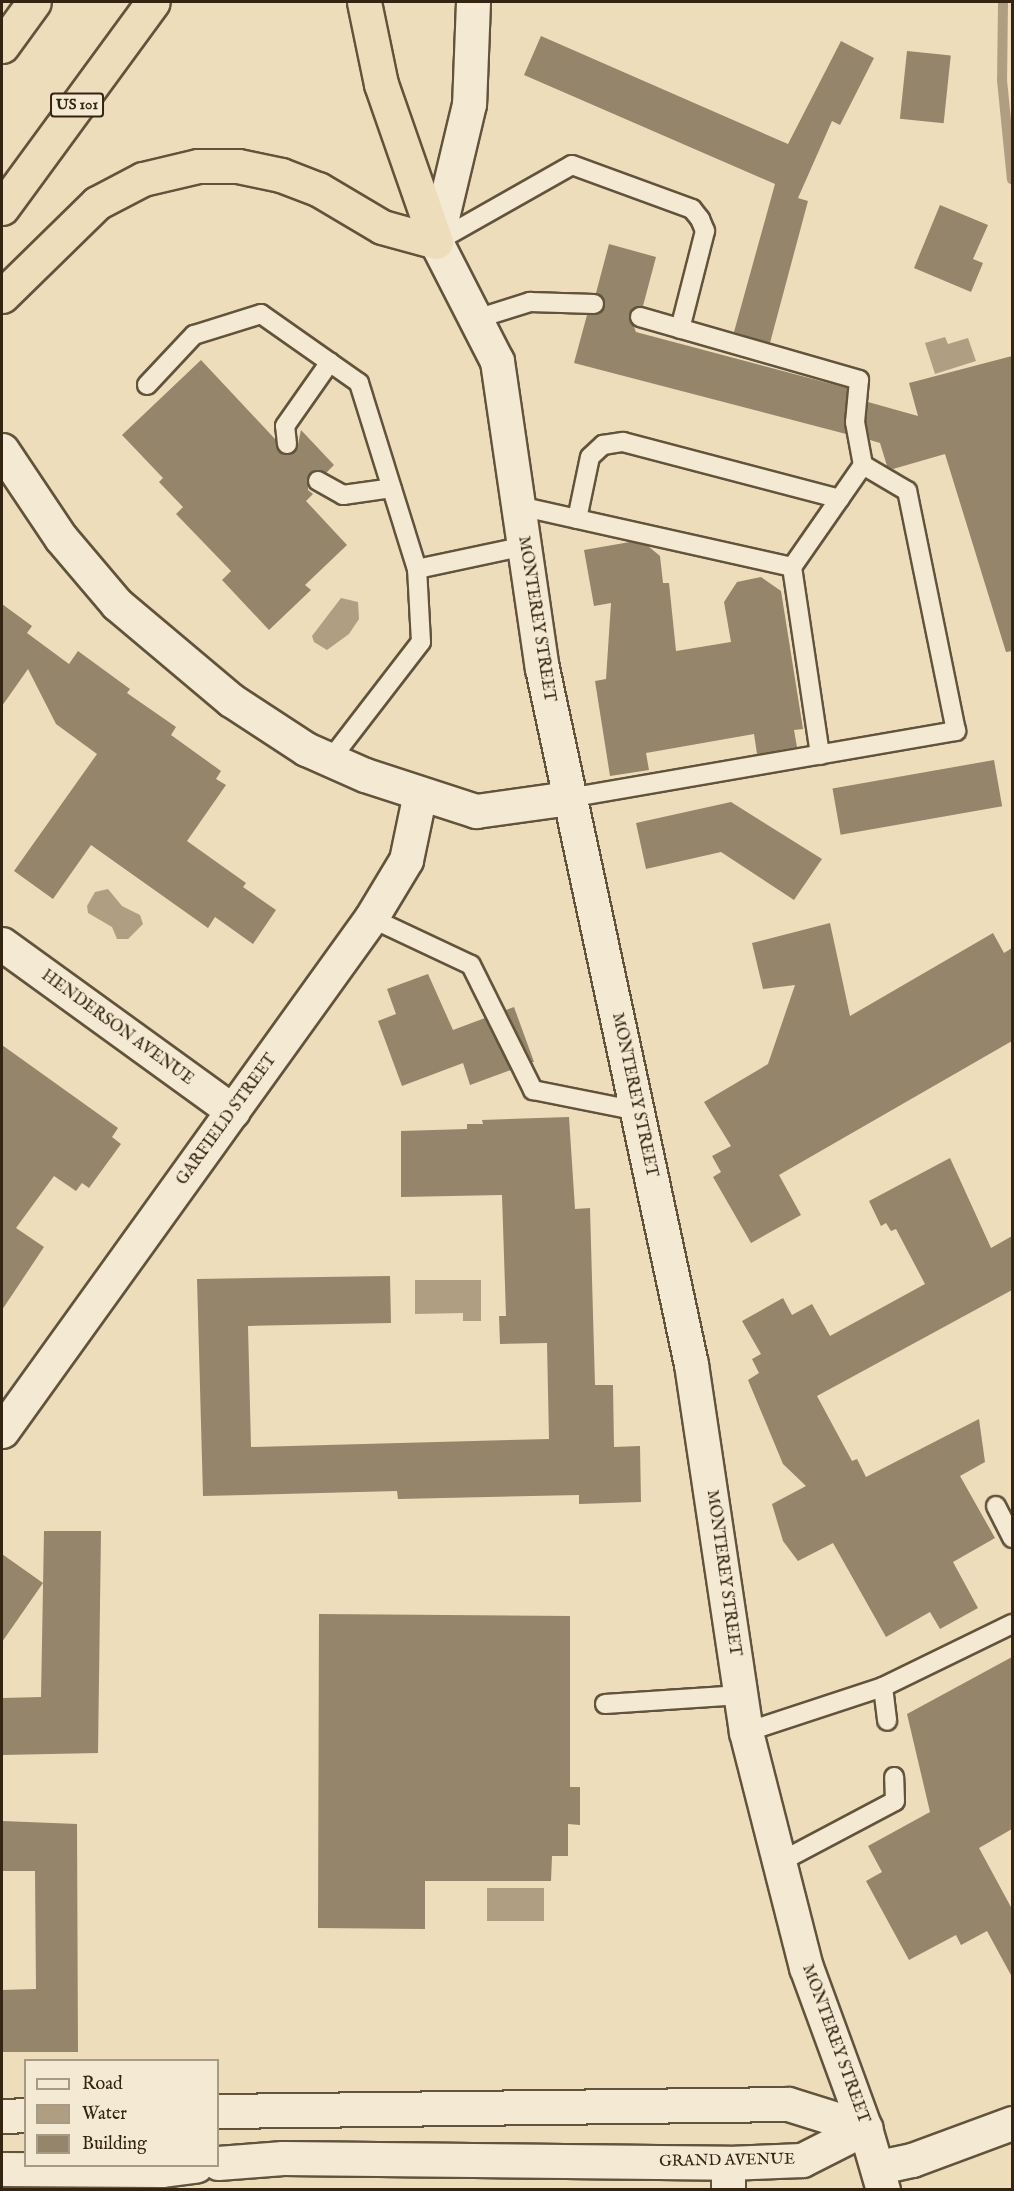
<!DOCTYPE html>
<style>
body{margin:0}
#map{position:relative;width:1014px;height:2191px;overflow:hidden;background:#edb;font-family:"IM FELL English",serif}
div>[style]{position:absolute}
.water>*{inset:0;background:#af9e82;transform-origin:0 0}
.stream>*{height:10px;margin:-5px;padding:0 5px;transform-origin:5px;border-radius:5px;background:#af9e82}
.building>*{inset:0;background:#95856a;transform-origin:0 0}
.roads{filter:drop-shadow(2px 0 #62533c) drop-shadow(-2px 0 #62533c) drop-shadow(0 2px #62533c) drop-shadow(0 -2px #62533c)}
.service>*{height:18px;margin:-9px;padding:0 9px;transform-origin:9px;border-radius:9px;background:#f4e9d3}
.minor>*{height:33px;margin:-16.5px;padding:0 16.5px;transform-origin:16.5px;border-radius:16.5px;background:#f4e9d3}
.tertiary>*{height:33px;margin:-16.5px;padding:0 16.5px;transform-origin:16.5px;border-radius:16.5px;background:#f4e9d3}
.motorway>*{height:33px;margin:-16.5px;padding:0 16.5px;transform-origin:16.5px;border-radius:16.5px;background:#edb}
span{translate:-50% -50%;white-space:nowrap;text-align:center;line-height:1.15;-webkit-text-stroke:5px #f4e9d3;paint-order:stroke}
.shield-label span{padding:2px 4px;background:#f4e9d3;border:2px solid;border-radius:4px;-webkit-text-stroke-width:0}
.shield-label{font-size:15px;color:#342512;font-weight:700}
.street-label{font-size:16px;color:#342512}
.frame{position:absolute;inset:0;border:3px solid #342512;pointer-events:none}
.legend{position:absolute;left:24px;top:2059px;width:195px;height:108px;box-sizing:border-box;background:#f4e9d3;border:2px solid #a79b86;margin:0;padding:8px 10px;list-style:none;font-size:18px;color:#342512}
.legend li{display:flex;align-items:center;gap:12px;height:30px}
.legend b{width:30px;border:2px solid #a79b86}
</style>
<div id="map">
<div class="water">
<i style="clip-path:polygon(945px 337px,948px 344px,968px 338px,976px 361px,935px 374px,925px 343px)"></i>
<i style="clip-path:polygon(341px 598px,358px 602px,359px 619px,349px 634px,327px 650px,314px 642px,312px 636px)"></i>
<i style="clip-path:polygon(108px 889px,122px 906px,140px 915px,143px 924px,128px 939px,117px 939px,112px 927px,88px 913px,87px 906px,95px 892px)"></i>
<i style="clip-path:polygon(415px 1280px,481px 1280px,481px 1321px,463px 1321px,463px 1313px,415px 1314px)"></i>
<i style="left:487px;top:1888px;width:57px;height:33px"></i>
</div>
<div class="stream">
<i style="left:1003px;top:2px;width:78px;rotate:90.7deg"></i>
<i style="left:1002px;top:80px;width:100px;rotate:84.3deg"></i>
</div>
<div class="building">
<i style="clip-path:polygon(541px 36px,788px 144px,841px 41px,874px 58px,840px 125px,832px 121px,798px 198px,808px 201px,770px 343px,734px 332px,775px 184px,524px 75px)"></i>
<i style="left:907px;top:51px;width:44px;height:68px;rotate:6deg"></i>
<i style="clip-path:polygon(940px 205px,988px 225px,973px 259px,983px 263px,971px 292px,914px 268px)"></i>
<i style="clip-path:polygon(609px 244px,656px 257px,643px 306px,633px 309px,629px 314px,636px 332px,847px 388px,846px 434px,574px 363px,587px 315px,604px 309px,604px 299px,596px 293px)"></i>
<i style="clip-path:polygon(1012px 356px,1012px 651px,1006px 652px,945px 454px,893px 469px,887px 466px,880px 443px,870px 440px,866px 422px,868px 402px,918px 416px,909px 383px)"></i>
<i style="clip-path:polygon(201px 360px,275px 439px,282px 454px,289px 455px,297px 449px,301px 430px,334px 465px,326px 473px,317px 470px,309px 475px,308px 490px,313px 494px,306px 501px,347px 545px,305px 585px,311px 590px,269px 630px,222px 580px,231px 571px,176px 514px,183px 507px,159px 482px,163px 478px,122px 435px)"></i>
<i style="clip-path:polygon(630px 542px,648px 546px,660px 556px,663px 583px,669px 583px,676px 651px,731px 642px,724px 602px,737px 582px,761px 577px,781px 591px,803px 729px,794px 730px,797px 747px,757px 754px,754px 734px,646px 753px,649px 770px,610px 776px,595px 681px,606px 679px,611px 603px,594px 606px,584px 550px)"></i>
<i style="clip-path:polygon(2px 604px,32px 626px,27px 633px,69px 664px,78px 651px,130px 689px,127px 693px,176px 727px,171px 735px,221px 771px,216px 779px,226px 785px,187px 841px,246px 883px,243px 887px,276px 910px,253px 944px,215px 917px,208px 928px,91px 845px,53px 899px,14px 871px,97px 754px,56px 724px,28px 669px,2px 706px)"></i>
<i style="left:994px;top:760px;width:47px;height:164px;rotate:80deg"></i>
<i style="clip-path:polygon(731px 802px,822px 859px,794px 900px,721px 852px,646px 869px,636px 823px)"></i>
<i style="clip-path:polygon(830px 923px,850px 1016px,993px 933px,1004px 953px,1012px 948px,1012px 1041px,779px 1175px,801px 1215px,751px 1243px,713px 1177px,721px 1172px,712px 1156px,731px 1146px,704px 1102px,768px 1064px,795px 985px,763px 989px,752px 943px)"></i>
<i style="clip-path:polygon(428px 974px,453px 1030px,485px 1018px,511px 1070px,470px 1085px,463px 1063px,402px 1086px,378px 1021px,396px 1014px,387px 989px)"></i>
<i style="clip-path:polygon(514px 1007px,534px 1062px,532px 1062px,506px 1010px)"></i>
<i style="clip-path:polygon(2px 1045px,118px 1128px,112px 1137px,121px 1144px,89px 1188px,82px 1183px,76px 1191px,54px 1176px,16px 1228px,44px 1247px,2px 1310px)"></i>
<i style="clip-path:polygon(569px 1117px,575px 1209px,590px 1208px,595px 1385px,613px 1385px,614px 1447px,640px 1446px,641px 1502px,579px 1504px,579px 1495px,398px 1499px,397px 1491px,203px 1496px,197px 1279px,390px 1276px,391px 1323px,248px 1326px,251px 1447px,549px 1439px,547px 1343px,500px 1344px,499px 1316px,506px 1316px,502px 1195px,401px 1197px,401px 1131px,467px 1129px,467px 1124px,483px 1124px,482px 1120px)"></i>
<i style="clip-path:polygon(950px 1158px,991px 1248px,1012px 1236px,1012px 1290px,817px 1396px,852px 1461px,857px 1459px,866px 1477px,979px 1419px,985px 1462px,960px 1476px,995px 1538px,953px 1562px,978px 1608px,940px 1629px,930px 1612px,886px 1637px,833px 1543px,798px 1561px,783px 1541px,772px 1504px,806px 1486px,783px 1464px,748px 1380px,759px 1373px,752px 1359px,761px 1354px,742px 1321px,783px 1298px,792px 1315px,812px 1304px,830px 1336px,925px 1284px,896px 1229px,891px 1231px,886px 1223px,881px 1226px,869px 1201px)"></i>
<i style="clip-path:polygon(44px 1531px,101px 1531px,98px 1753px,2px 1755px,2px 1698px,41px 1697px)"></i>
<i style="clip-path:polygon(2px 1554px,43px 1583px,2px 1642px)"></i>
<i style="clip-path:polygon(319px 1614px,570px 1616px,570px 1787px,580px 1787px,580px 1825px,568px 1824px,568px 1856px,552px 1856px,551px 1881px,425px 1881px,425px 1929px,318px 1928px)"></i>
<i style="clip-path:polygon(1012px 1657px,1012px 1829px,979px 1848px,1012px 1909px,1012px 1977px,987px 1931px,961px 1945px,956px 1935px,909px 1960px,866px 1881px,882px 1872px,868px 1846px,930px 1812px,907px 1714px)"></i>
<i style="clip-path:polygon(2px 1821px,77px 1824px,78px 2052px,2px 2052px,2px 1990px,36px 1989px,35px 1871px,2px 1871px)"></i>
</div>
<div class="roads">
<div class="service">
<i style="left:436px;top:242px;width:156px;rotate:-29.5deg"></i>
<i style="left:572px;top:165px;width:128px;rotate:20.1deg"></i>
<i style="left:692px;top:209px;width:13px;rotate:51deg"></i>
<i style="left:700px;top:219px;width:13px;rotate:67deg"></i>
<i style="left:705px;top:231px;width:101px;rotate:104.3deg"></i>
<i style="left:640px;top:317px;width:228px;rotate:16deg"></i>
<i style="left:859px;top:380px;width:42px;rotate:95.4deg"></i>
<i style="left:855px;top:422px;width:44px;rotate:79.5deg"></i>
<i style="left:863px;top:465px;width:124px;rotate:124.8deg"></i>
<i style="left:476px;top:319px;width:57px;rotate:-17.5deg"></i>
<i style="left:530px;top:302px;width:64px;rotate:1.8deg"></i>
<i style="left:147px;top:385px;width:69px;rotate:-46.8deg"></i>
<i style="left:194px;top:335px;width:70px;rotate:-17.4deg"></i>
<i style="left:261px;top:314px;width:120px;rotate:35.1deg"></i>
<i style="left:359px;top:383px;width:195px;rotate:72.7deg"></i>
<i style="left:287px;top:444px;width:18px;rotate:-96deg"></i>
<i style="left:285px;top:426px;width:78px;rotate:-54.9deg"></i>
<i style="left:318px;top:481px;width:29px;rotate:29deg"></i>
<i style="left:343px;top:495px;width:49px;rotate:-8.1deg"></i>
<i style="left:519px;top:506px;width:280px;rotate:12.6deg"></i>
<i style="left:792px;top:567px;width:190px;rotate:81.5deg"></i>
<i style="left:577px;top:519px;width:63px;rotate:-78.2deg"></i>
<i style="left:590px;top:457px;width:18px;rotate:-43deg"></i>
<i style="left:603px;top:445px;width:20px;rotate:-9deg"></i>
<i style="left:623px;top:442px;width:224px;rotate:14.7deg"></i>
<i style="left:330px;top:760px;width:149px;rotate:-52.4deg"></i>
<i style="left:421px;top:642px;width:73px;rotate:-93.1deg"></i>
<i style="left:417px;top:569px;width:110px;rotate:-12deg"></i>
<i style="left:568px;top:798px;width:394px;rotate:-9.8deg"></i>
<i style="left:956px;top:731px;width:245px;rotate:-101.5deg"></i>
<i style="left:907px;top:491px;width:51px;rotate:-149.4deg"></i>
<i style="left:371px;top:918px;width:110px;rotate:25.2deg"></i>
<i style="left:471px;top:965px;width:140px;rotate:63.6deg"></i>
<i style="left:533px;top:1090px;width:107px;rotate:11.3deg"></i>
<i style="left:996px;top:1506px;width:36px;rotate:63deg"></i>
<i style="left:883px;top:1687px;width:34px;rotate:83deg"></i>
<i style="left:605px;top:1704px;width:136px;rotate:-3.8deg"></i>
<i style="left:746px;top:1732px;width:144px;rotate:-18.2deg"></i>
<i style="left:883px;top:1687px;width:144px;rotate:-26deg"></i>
<i style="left:778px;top:1863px;width:132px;rotate:-27.9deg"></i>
<i style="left:895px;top:1801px;width:24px;rotate:-92deg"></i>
</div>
<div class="minor">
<i style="left:2px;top:944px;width:285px;rotate:35.9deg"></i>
<i style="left:2px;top:1431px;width:632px;rotate:-54.27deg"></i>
<i style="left:371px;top:918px;width:68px;rotate:-58.9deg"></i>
<i style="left:406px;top:860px;width:68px;rotate:-78.2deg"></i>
<i style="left:879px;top:2167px;width:34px;rotate:-12deg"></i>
<i style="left:912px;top:2160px;width:107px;rotate:-20.3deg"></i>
<i style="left:728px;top:2190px;width:27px;rotate:-90deg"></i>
</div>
<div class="tertiary">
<i style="left:473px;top:2px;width:102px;rotate:92.2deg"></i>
<i style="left:469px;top:104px;width:142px;rotate:103.4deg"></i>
<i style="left:436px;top:242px;width:134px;rotate:62.9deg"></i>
<i style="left:497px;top:361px;width:310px;rotate:81.7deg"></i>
<i style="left:542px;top:668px;width:712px;rotate:77.92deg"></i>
<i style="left:691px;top:1364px;width:372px;rotate:81.5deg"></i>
<i style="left:746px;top:1732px;width:243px;rotate:75.7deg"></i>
<i style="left:806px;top:1967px;width:171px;rotate:69.9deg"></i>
<i style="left:865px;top:2128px;width:65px;rotate:73.8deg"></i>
<i style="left:2px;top:450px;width:106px;rotate:56.2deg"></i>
<i style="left:61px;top:538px;width:87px;rotate:49.7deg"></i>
<i style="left:117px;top:604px;width:149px;rotate:40.1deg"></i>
<i style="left:231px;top:700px;width:90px;rotate:33.2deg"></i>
<i style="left:306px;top:749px;width:64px;rotate:23.8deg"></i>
<i style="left:365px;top:775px;width:117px;rotate:18deg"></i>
<i style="left:476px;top:811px;width:93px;rotate:-8deg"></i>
<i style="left:218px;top:2111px;width:570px;rotate:-0.7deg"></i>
<i style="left:788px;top:2104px;width:81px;rotate:17.3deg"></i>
<i style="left:2px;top:2116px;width:24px;rotate:-2deg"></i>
<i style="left:218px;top:2163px;width:65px;rotate:-4.4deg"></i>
<i style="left:283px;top:2158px;width:445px;rotate:0.6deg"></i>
<i style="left:728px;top:2163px;width:74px;rotate:-2.3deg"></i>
<i style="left:802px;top:2160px;width:71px;rotate:-26.9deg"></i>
<i style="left:2px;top:2169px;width:159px;rotate:0.4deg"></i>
<i style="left:161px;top:2170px;width:35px;rotate:-7deg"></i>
</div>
<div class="motorway">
<i style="left:364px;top:2px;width:84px;rotate:78.3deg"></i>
<i style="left:381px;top:84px;width:167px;rotate:70.8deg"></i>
<i style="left:2px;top:46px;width:54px;rotate:-54deg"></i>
<i style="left:2px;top:208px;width:255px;rotate:-53.8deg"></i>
<i style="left:2px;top:296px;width:133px;rotate:-44.4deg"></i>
<i style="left:97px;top:203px;width:52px;rotate:-27.6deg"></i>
<i style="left:143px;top:179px;width:57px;rotate:-13.3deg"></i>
<i style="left:198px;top:166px;width:40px"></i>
<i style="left:238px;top:166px;width:44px;rotate:11.8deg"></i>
<i style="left:281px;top:175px;width:40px;rotate:21deg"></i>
<i style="left:318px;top:189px;width:74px;rotate:30.7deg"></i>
<i style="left:382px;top:227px;width:56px;rotate:15.5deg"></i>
</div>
</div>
<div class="shield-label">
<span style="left:77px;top:105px">US 101</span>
</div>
<div class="street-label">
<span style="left:536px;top:619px;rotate:81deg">MONTEREY STREET</span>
<span style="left:117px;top:1028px;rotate:36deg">HENDERSON AVENUE</span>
<span style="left:634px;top:1095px;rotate:78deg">MONTEREY STREET</span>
<span style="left:227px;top:1120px;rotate:-54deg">GARFIELD STREET</span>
<span style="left:723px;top:1573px;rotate:82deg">MONTEREY STREET</span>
<span style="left:835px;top:2044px;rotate:70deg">MONTEREY STREET</span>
<span style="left:727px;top:2161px;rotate:-1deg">GRAND AVENUE</span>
</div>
<div class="frame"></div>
<ul class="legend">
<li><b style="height:8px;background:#f4e9d3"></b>Road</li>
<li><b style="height:16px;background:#af9e82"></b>Water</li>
<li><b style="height:16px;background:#95856a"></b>Building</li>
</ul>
</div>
